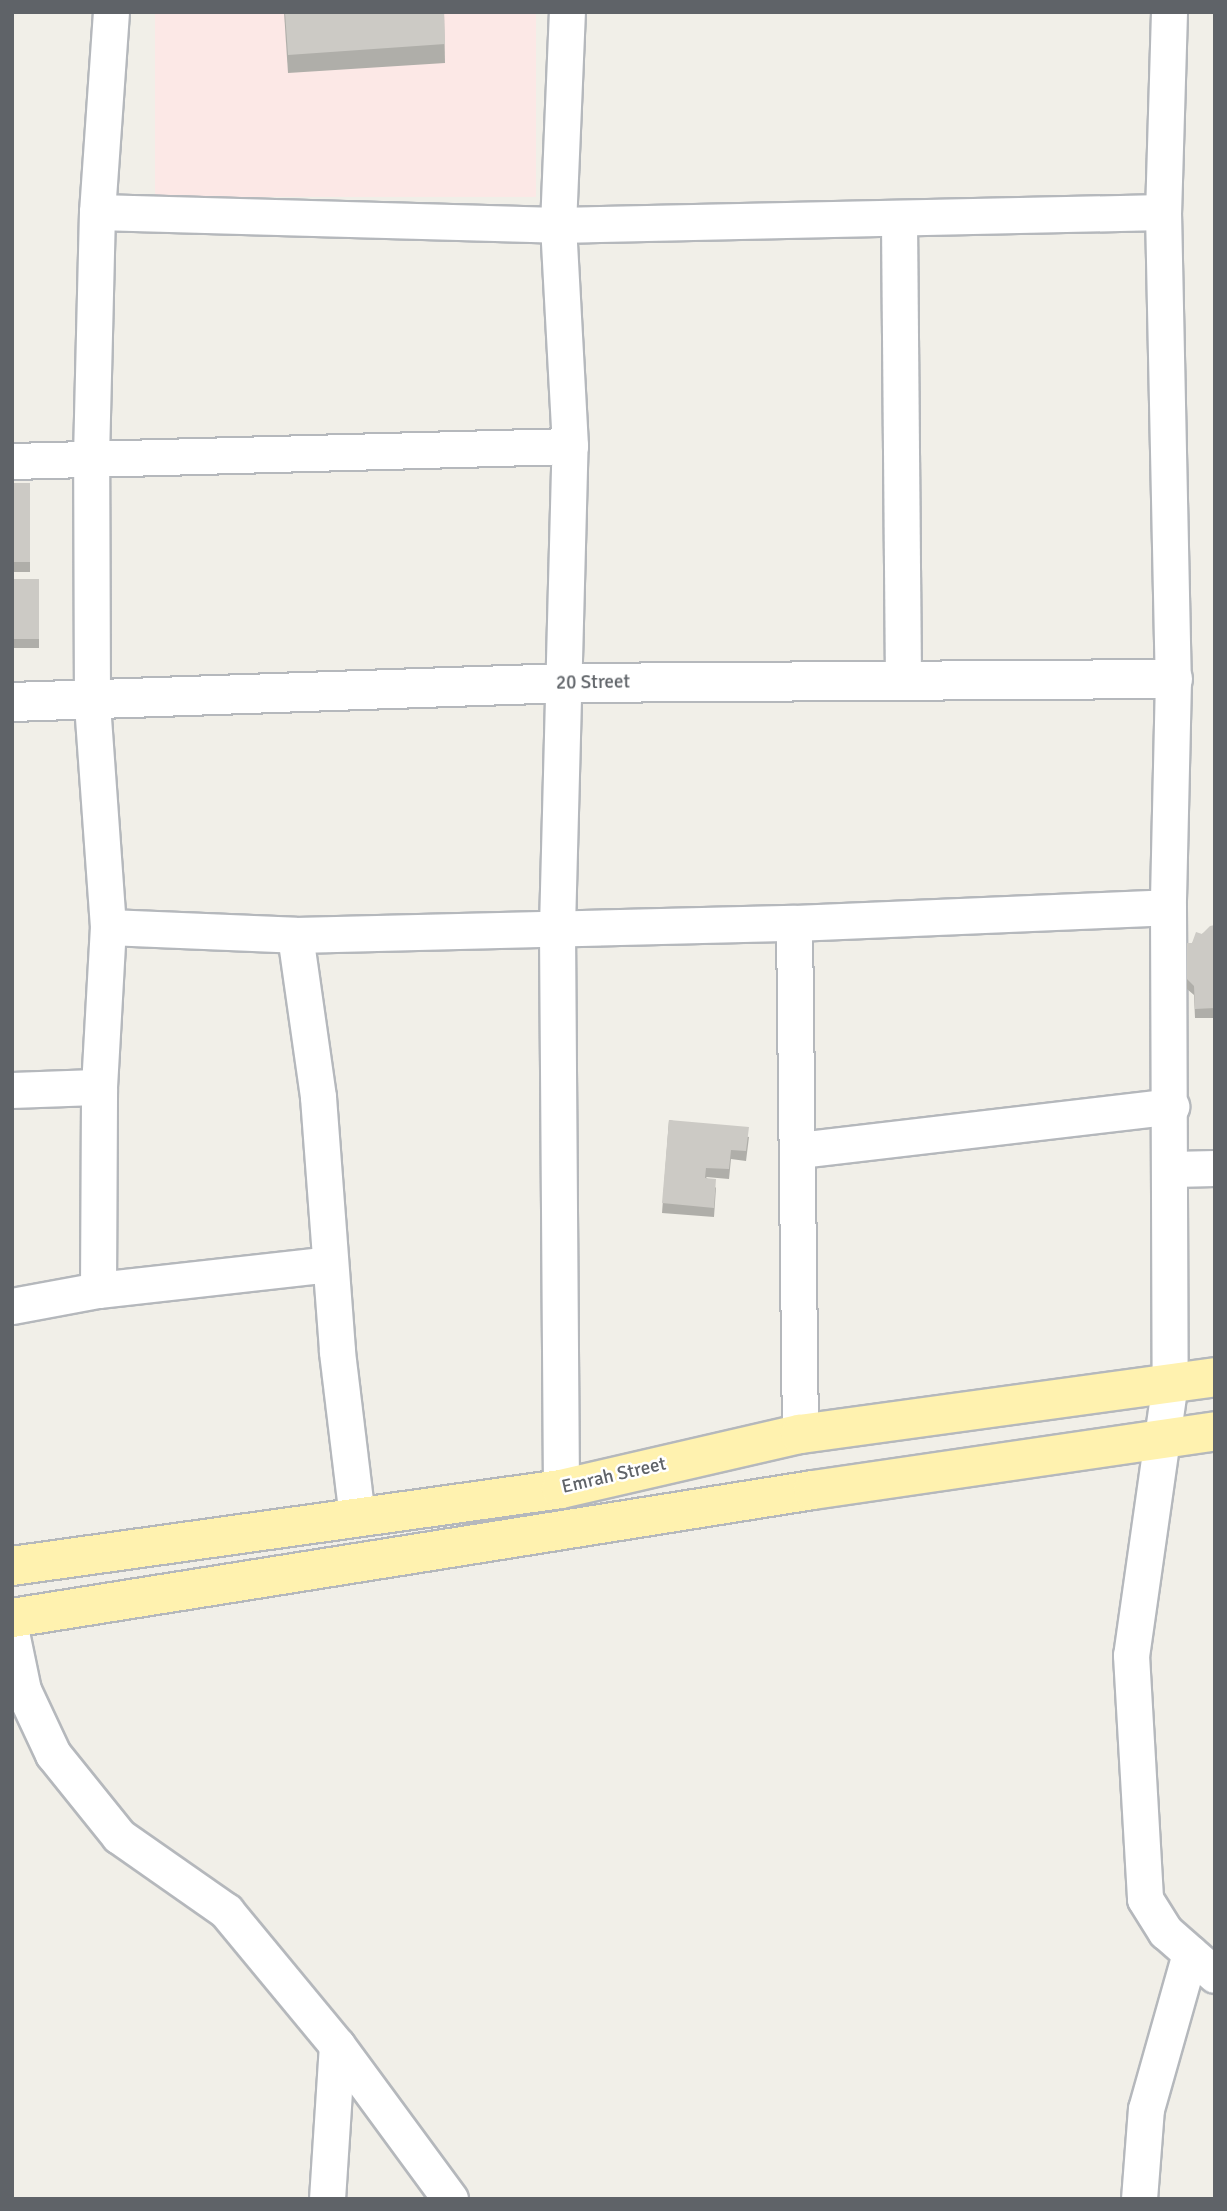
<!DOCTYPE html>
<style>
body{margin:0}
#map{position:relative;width:1227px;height:2211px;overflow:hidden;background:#f1efe8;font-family:Signika,sans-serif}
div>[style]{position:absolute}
.medical>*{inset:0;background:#fce8e6;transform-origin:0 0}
.roads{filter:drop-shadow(2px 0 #b5b8bc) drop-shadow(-2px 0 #b5b8bc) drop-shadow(0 2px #b5b8bc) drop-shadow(0 -2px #b5b8bc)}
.minor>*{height:35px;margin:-17.5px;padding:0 17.5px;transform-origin:17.5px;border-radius:17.5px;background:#fff}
.tertiary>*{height:38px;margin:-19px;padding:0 19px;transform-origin:19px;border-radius:19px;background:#fff}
.primary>*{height:38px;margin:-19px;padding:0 19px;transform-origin:19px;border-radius:19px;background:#fff2af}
.wall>*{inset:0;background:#afaea9;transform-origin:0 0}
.building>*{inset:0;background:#cccac5;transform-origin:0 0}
span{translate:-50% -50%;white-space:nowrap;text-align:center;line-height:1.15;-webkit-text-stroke:5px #fff;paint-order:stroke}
.street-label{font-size:19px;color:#5f6368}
.frame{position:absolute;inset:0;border:14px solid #5f6368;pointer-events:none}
</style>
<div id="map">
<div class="medical">
<i style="left:155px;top:12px;width:381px;height:185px"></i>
</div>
<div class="roads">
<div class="minor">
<i style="left:1169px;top:12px;width:200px;rotate:91.7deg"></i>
<i style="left:1163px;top:212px;width:467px;rotate:88.8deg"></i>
<i style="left:1173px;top:679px;width:228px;rotate:91.3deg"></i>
<i style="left:1168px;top:907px;width:475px;rotate:89.8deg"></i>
<i style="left:1170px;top:1382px;width:276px;rotate:98.1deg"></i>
<i style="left:1131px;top:1655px;width:244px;rotate:86.7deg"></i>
<i style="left:1145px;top:1899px;width:39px;rotate:58deg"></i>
<i style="left:1166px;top:1932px;width:65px;rotate:41.3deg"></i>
<i style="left:97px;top:212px;width:461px;rotate:1.6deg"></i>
<i style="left:558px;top:225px;width:605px;rotate:-1.23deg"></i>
<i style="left:899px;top:221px;width:457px;rotate:89.5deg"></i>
<i style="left:12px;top:461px;width:558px;rotate:-1.54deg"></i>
<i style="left:794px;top:923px;width:511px;rotate:89.33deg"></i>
<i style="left:108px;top:927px;width:187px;rotate:2.4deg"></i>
<i style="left:295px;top:935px;width:499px;rotate:-1.4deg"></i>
<i style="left:794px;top:923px;width:374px;rotate:-2.4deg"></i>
<i style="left:295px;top:935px;width:164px;rotate:81.9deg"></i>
<i style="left:318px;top:1097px;width:256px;rotate:85.7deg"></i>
<i style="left:337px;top:1352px;width:167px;rotate:83.1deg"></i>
<i style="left:12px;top:1090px;width:87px;rotate:-2deg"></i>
<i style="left:799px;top:1150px;width:375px;rotate:-6.7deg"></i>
<i style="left:1172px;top:1169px;width:43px;rotate:-1.3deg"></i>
<i style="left:98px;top:1290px;width:203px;rotate:-89.7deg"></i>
<i style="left:99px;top:1087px;width:160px;rotate:-86.8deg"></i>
<i style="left:108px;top:927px;width:226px;rotate:-94.1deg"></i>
<i style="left:92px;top:702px;width:245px;rotate:-90.2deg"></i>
<i style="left:91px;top:457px;width:245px;rotate:-88.6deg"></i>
<i style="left:97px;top:212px;width:200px;rotate:-86deg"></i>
<i style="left:12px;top:1306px;width:87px;rotate:-10.5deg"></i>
<i style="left:98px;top:1290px;width:233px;rotate:-6.4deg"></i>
<i style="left:561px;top:1489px;width:562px;rotate:-90.41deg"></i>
<i style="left:557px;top:927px;width:481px;rotate:-88.5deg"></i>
<i style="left:570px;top:446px;width:221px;rotate:-93.1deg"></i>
<i style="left:558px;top:225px;width:213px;rotate:-87.6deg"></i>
<i style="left:12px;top:1637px;width:54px;rotate:78.3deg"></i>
<i style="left:23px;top:1690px;width:71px;rotate:64.9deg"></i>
<i style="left:53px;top:1754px;width:105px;rotate:51.2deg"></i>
<i style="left:119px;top:1836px;width:131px;rotate:35deg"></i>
<i style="left:226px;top:1911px;width:174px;rotate:50.4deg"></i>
<i style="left:337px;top:2045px;width:191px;rotate:53.7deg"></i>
<i style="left:327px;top:2199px;width:154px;rotate:-86.3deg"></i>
<i style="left:1139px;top:2199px;width:90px;rotate:-85.6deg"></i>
<i style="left:1146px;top:2109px;width:162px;rotate:-74.2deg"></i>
</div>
<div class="tertiary">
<i style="left:12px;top:702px;width:554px;rotate:-1.96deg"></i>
<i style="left:566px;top:683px;width:607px;rotate:-0.38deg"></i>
</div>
<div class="primary">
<i style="left:12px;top:1566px;width:554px;rotate:-7.98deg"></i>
<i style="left:561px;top:1489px;width:245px;rotate:-13deg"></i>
<i style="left:800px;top:1434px;width:419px;rotate:-7.8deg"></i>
<i style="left:12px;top:1618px;width:811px;rotate:-9.08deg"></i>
<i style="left:813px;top:1490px;width:406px;rotate:-8.3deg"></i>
</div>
</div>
<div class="wall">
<i style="clip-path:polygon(284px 12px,444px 12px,445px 63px,288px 73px)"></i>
<i style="left:12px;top:483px;width:18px;height:89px"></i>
<i style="left:12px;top:579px;width:27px;height:69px"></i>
<i style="clip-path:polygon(1215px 925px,1215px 1018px,1195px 1018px,1194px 995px,1187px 989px,1187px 943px,1192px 943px,1202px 934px)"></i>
<i style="clip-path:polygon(669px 1120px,749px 1137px,746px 1161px,731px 1159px,729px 1179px,706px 1177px,716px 1188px,714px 1217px,662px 1213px)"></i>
</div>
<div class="building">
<i style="clip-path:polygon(285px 12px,444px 12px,445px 44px,288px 55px)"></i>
<i style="left:12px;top:483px;width:18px;height:79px"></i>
<i style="left:12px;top:579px;width:27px;height:60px"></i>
<i style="clip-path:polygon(1215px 925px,1215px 1008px,1195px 1009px,1194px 986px,1187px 979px,1187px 943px,1192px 943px,1196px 932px,1202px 934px,1210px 926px)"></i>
<i style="clip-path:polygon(669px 1120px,749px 1127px,746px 1151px,731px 1150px,729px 1169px,706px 1168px,705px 1178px,716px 1179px,714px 1208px,662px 1203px)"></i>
</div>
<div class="street-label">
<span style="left:593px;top:683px;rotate:-1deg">20 Street</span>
<span style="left:614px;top:1476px;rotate:-13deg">Emrah Street</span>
</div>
<div class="frame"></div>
</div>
